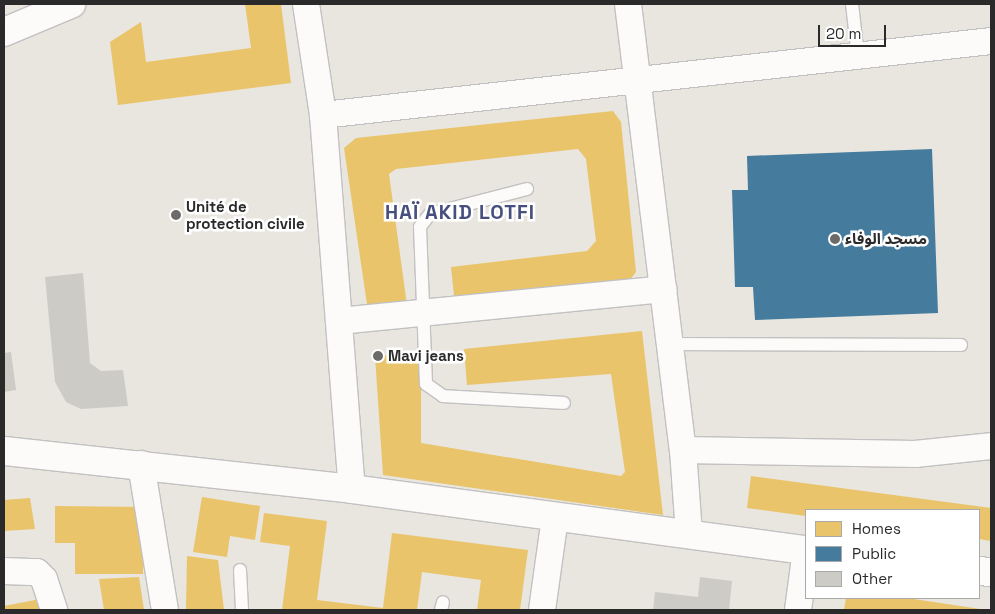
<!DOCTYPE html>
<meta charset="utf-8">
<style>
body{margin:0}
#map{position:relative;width:995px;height:614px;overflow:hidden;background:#e9e5df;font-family:"Space Grotesk","Noto Sans Arabic",sans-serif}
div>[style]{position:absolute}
.homes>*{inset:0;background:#e9c46a}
.public>*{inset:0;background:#457b9d}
.building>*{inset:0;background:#cdcbc6}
.roads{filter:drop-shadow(1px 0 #c2c1c1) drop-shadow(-1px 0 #c2c1c1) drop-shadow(0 1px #c2c1c1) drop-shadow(0 -1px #c2c1c1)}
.service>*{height:12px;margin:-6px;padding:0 6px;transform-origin:6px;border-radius:6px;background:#fcfbfa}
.minor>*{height:26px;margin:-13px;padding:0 13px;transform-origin:13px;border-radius:13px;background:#fcfbfa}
.secondary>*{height:28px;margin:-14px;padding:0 14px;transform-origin:14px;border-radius:14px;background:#fcfbfa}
.dots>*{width:14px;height:14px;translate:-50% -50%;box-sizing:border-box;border:2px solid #fff;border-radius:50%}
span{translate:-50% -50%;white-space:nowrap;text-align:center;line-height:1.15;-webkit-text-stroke:5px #fff;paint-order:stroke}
.poi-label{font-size:15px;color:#2a2a2a;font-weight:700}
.left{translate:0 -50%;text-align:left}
.district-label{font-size:20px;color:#474f7e;font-weight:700;letter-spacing:1px}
.frame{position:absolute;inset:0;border:5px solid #2a2a2a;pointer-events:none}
.legend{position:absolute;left:805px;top:509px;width:175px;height:90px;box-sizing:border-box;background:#fff;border:1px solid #aaa;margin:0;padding:6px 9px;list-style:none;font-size:15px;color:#2a2a2a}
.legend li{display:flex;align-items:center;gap:10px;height:25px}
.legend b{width:25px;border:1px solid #aaa}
.scale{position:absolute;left:818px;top:25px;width:68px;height:22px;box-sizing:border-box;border:2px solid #2a2a2a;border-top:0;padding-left:6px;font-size:15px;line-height:18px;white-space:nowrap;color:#2a2a2a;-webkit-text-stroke:4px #fff;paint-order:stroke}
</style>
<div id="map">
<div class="homes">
<i style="clip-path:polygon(245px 4px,281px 4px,291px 83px,118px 105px,110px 42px,141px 22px,146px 62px,251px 48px)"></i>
<i style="clip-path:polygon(613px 111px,621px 122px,636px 272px,627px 284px,455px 305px,451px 267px,587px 251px,596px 241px,586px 159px,578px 149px,396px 169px,389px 174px,407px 305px,368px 311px,344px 148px,356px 138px)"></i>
<i style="clip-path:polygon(642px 331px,663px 515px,383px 475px,375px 356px,421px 353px,421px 443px,621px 476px,625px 472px,611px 374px,467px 385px,464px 349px)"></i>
<i style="clip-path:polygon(751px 476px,991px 508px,991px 541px,979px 539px,979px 510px,806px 510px,806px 516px,747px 508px)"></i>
<i style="clip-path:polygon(202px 497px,260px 506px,255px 540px,230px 536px,227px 557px,193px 552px)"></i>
<i style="clip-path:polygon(30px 498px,35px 529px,4px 531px,4px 500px)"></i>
<i style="clip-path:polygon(55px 506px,144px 507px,143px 574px,75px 574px,75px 543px,55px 543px)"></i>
<i style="clip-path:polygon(264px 513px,327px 521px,317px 600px,383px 608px,392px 533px,528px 550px,520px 610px,477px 610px,481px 580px,422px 572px,417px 610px,282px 610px,290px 546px,260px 542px)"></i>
<i style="clip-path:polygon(187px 556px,218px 560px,224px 610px,186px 610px)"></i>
<i style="clip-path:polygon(139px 577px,144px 610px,104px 610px,99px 579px)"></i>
<i style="clip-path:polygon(846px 598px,907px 598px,987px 610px,844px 610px)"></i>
<i style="clip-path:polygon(40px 599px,42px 610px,4px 610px,4px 606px)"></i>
</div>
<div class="public">
<i style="clip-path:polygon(932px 149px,938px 313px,755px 320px,753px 287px,735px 287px,732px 190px,748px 190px,747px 156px)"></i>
</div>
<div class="building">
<i style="clip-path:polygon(83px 273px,90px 363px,101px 371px,123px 370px,128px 406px,81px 409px,66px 402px,55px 382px,45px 277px)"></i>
<i style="clip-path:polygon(11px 352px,16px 390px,4px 392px,4px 353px)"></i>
<i style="clip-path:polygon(700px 577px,732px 581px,729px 610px,653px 610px,655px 592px,698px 597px)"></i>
</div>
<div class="roads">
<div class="service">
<i style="left:852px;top:4px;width:52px;rotate:83.4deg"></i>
<i style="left:527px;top:189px;width:100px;rotate:165.5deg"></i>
<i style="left:430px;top:214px;width:16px;rotate:128deg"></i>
<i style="left:420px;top:227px;width:157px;rotate:87.8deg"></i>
<i style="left:426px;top:384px;width:21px;rotate:35deg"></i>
<i style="left:443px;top:396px;width:121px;rotate:3.3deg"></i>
<i style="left:670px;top:344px;width:291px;rotate:0.2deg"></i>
<i style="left:240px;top:570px;width:40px;rotate:87.1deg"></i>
<i style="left:441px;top:610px;width:8px;rotate:-76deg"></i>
</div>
<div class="minor">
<i style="left:306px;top:4px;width:112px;rotate:81.3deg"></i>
<i style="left:323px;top:115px;width:375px;rotate:85.6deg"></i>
<i style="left:628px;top:4px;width:449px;rotate:83deg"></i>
<i style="left:683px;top:450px;width:84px;rotate:85.9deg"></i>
<i style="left:323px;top:115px;width:672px;rotate:-6.32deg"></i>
<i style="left:339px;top:321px;width:326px;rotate:-5.6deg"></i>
<i style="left:683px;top:450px;width:232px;rotate:1deg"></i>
<i style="left:915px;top:454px;width:76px;rotate:-6deg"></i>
<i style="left:141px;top:464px;width:148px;rotate:80.7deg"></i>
<i style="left:4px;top:571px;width:33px;rotate:2deg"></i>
<i style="left:37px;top:572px;width:10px;rotate:45deg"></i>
<i style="left:44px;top:579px;width:33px;rotate:72deg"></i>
<i style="left:542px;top:610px;width:93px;rotate:-82deg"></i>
<i style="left:798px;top:610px;width:61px;rotate:-82.4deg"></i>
</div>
<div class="secondary">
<i style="left:4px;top:32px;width:73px;rotate:-22.7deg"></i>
<i style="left:4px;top:451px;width:350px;rotate:6.2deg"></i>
<i style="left:352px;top:489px;width:458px;rotate:7.7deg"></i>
<i style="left:979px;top:571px;width:12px;rotate:5deg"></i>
</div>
</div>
<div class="dots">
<i style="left:176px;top:215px;background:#6d6b69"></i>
<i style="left:835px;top:239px;background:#6d6b69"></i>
<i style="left:378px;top:356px;background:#6d6b69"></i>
</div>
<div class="poi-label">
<span class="left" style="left:186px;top:215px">Unité de<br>protection civile</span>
<span class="left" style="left:845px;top:239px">مسجد الوفاء</span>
<span class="left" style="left:388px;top:356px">Mavi jeans</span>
</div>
<div class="district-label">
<span style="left:460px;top:212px">HAÏ AKID LOTFI</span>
</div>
<div class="frame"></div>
<ul class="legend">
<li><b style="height:14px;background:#e9c46a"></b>Homes</li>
<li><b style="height:14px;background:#457b9d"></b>Public</li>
<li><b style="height:14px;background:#cdcbc6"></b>Other</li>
</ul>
<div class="scale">20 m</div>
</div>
